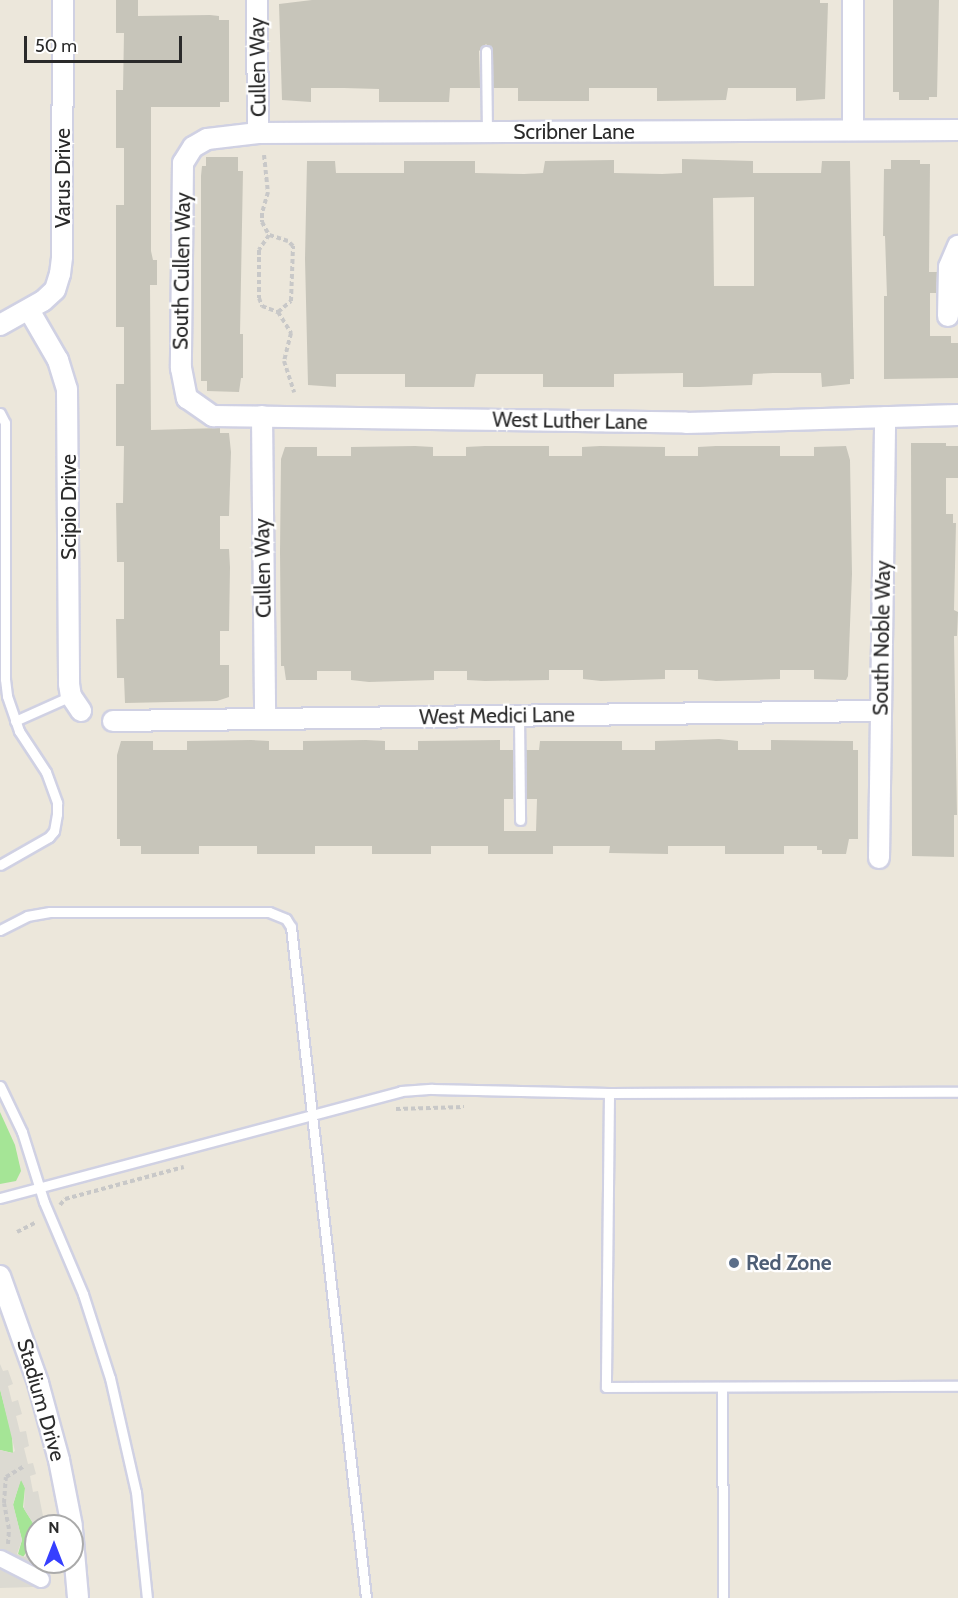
<!DOCTYPE html>
<style>
body{margin:0}
#map{position:relative;width:958px;height:1598px;overflow:hidden;background:#ece7db;font-family:Cabin,sans-serif}
div>[style]{position:absolute}
.green>*{inset:0;background:#a5e596}
.plaza>*{inset:0;background:#dcdad2}
.building>*{inset:0;background:#c7c5ba}
.path>*{height:4px;margin-top:-2px;transform-origin:0;background:repeating-linear-gradient(90deg,#c8c8c8 0 4.5px,transparent 0 7.5px)}
.roads{filter:drop-shadow(2px 0 #d0d1e3) drop-shadow(-2px 0 #d0d1e3) drop-shadow(0 2px #d0d1e3) drop-shadow(0 -2px #d0d1e3)}
.service>*{height:9px;margin:-4.5px;padding:0 4.5px;transform-origin:4.5px;border-radius:4.5px;background:#fff}
.pedestrian>*{height:15px;margin:-7.5px;padding:0 7.5px;transform-origin:7.5px;border-radius:7.5px;background:#fff}
.minor>*{height:20px;margin:-10px;padding:0 10px;transform-origin:10px;border-radius:10px;background:#fff}
.dots>*{width:16px;height:16px;translate:-50% -50%;box-sizing:border-box;border:3px solid #fff;border-radius:50%}
span{translate:-50% -50%;white-space:nowrap;text-align:center;line-height:1.15;-webkit-text-stroke:4.5px #fff;paint-order:stroke}
.street-label{font-size:21px;color:#2a2a2a}
.service-label{font-size:21px;color:#4e5e75;font-weight:700}
.left{translate:0 -50%;text-align:left}
.north{position:absolute;left:24px;top:1514px;width:60px;height:60px;box-sizing:border-box;background:#fff;border:2px solid #aaa;border-radius:50%;rotate:0deg;font-size:16px;font-weight:700;line-height:24px;text-align:center;color:#2a2a2a}
.north::after{content:'';display:block;margin:auto;width:21px;height:27px;background:#363fff;clip-path:polygon(50% 0,100% 100%,50% 72%,0 100%)}
.scale{position:absolute;left:24px;top:36px;width:158px;height:27px;box-sizing:border-box;border:3px solid #2a2a2a;border-top:0;padding-left:8px;font-size:18px;line-height:21px;white-space:nowrap;color:#2a2a2a;-webkit-text-stroke:4px #fff;paint-order:stroke}
</style>
<div id="map">
<div class="green">
<i style="clip-path:polygon(0 1112px,15px 1145px,21px 1171px,16px 1181px,0 1184px)"></i>
<i style="clip-path:polygon(0 1389px,12px 1435px,13px 1453px,0 1450px)"></i>
<i style="clip-path:polygon(22px 1480px,25px 1488px,23px 1507px,36px 1528px,36px 1539px,23px 1557px,18px 1554px,22px 1540px,13px 1505px,20px 1481px)"></i>
</div>
<div class="plaza">
<i style="clip-path:polygon(0 1364px,3px 1371px,8px 1370px,13px 1384px,8px 1386px,12px 1402px,18px 1400px,22px 1414px,16px 1416px,20px 1432px,26px 1431px,29px 1446px,24px 1448px,28px 1464px,33px 1463px,36px 1474px,30px 1476px,33px 1492px,38px 1491px,45px 1526px,36px 1528px,24px 1509px,25px 1488px,21px 1480px,13px 1504px,22px 1540px,17px 1554px,25px 1557px,36px 1539px,36px 1562px,49px 1562px,46px 1579px,33px 1587px,0 1588px,0 1450px,12px 1453px,15px 1451px,0 1389px)"></i>
</div>
<div class="building">
<i style="clip-path:polygon(116px 0,138px 0,138px 16px,210px 15px,219px 16px,219px 20px,229px 20px,229px 102px,220px 102px,220px 107px,151px 107px,151px 251px,153px 260px,157px 260px,157px 285px,150px 285px,151px 430px,220px 428px,220px 433px,229px 433px,231px 452px,229px 516px,220px 516px,220px 549px,229px 549px,230px 567px,229px 631px,220px 631px,220px 665px,229px 665px,229px 697px,217px 701px,125px 703px,124px 678px,117px 678px,116px 619px,124px 619px,124px 562px,117px 562px,116px 503px,123px 503px,124px 446px,116px 446px,116px 384px,124px 384px,124px 327px,116px 327px,116px 205px,124px 205px,124px 148px,116px 148px,116px 90px,123px 90px,124px 33px,116px 33px)"></i>
<i style="clip-path:polygon(312px 0,820px 0,820px 3px,828px 3px,825px 99px,796px 101px,796px 88px,728px 88px,726px 100px,657px 101px,657px 88px,589px 88px,589px 101px,518px 101px,518px 88px,493px 88px,493px 51px,486px 44px,479px 51px,480px 88px,450px 88px,449px 102px,379px 102px,379px 89px,344px 88px,311px 88px,311px 102px,282px 100px,279px 4px)"></i>
<i style="clip-path:polygon(893px 0,939px 0,937px 97px,929px 97px,929px 100px,899px 100px,899px 92px,893px 92px)"></i>
<i style="clip-path:polygon(206px 157px,238px 157px,238px 171px,243px 171px,240px 334px,243px 334px,243px 378px,241px 378px,239px 392px,207px 391px,207px 381px,201px 381px,201px 176px,202px 166px,206px 166px)"></i>
<i style="clip-path:polygon(evenodd,682px 159px,753px 161px,753px 173px,821px 173px,822px 161px,850px 161px,854px 379px,850px 379px,850px 384px,822px 387px,821px 373px,773px 373px,753px 374px,752px 385px,699px 387px,683px 387px,683px 373px,614px 374px,614px 387px,543px 387px,543px 374px,476px 374px,474px 387px,405px 387px,405px 374px,336px 374px,336px 387px,308px 385px,305px 259px,307px 161px,335px 161px,336px 173px,404px 173px,404px 161px,475px 161px,475px 173px,524px 174px,543px 173px,545px 161px,614px 160px,614px 173px,662px 174px,682px 173px,682px 159px,754px 197px,754px 286px,714px 286px,713px 198px,754px 197px)"></i>
<i style="clip-path:polygon(891px 160px,920px 160px,920px 164px,930px 164px,929px 272px,937px 272px,936px 293px,930px 293px,930px 336px,951px 336px,951px 343px,958px 343px,958px 378px,884px 379px,884px 296px,887px 296px,885px 236px,883px 236px,884px 169px,891px 169px)"></i>
<i style="clip-path:polygon(911px 443px,946px 443px,946px 446px,958px 446px,958px 478px,946px 478px,946px 514px,953px 514px,953px 523px,956px 523px,954px 610px,958px 612px,957px 636px,954px 636px,957px 815px,954px 815px,954px 857px,912px 856px)"></i>
<i style="clip-path:polygon(415px 446px,433px 447px,433px 456px,466px 456px,466px 447px,485px 446px,549px 446px,549px 456px,582px 456px,582px 447px,600px 446px,665px 447px,665px 456px,698px 456px,698px 447px,716px 446px,780px 446px,780px 456px,814px 456px,814px 447px,846px 446px,850px 460px,852px 574px,848px 676px,846px 680px,814px 679px,814px 670px,780px 670px,780px 679px,716px 681px,698px 679px,698px 670px,665px 670px,665px 679px,601px 681px,583px 679px,583px 670px,549px 670px,549px 680px,485px 681px,467px 680px,467px 671px,434px 671px,434px 680px,369px 682px,351px 680px,351px 671px,317px 671px,317px 680px,286px 680px,284px 666px,281px 666px,280px 552px,281px 459px,285px 447px,317px 447px,317px 456px,351px 456px,351px 447px)"></i>
<i style="clip-path:polygon(719px 739px,738px 741px,738px 750px,771px 750px,771px 740px,853px 741px,853px 750px,858px 750px,858px 839px,849px 839px,846px 854px,822px 854px,822px 850px,817px 850px,817px 846px,784px 846px,784px 854px,725px 854px,725px 846px,668px 846px,668px 854px,609px 853px,610px 846px,553px 846px,553px 854px,488px 854px,488px 846px,431px 846px,431px 854px,372px 854px,372px 846px,315px 846px,315px 854px,257px 854px,257px 846px,199px 846px,199px 854px,141px 854px,141px 846px,120px 846px,120px 839px,117px 839px,117px 755px,121px 741px,153px 741px,153px 750px,187px 750px,187px 741px,251px 740px,269px 741px,269px 750px,303px 750px,303px 741px,366px 740px,385px 741px,385px 750px,418px 750px,418px 741px,500px 740px,500px 750px,513px 750px,513px 799px,504px 799px,504px 831px,536px 831px,537px 799px,527px 799px,526px 750px,539px 750px,540px 741px,622px 741px,622px 750px,655px 750px,655px 741px)"></i>
</div>
<div class="path">
<i style="left:264px;top:155px;width:37px;rotate:84deg"></i>
<i style="left:268px;top:192px;width:22px;rotate:106deg"></i>
<i style="left:262px;top:213px;width:9px;rotate:90deg"></i>
<i style="left:262px;top:222px;width:15px;rotate:62deg"></i>
<i style="left:269px;top:235px;width:18px;rotate:124deg"></i>
<i style="left:259px;top:250px;width:48px;rotate:90deg"></i>
<i style="left:259px;top:298px;width:9px;rotate:69deg"></i>
<i style="left:262px;top:306px;width:17px;rotate:21deg"></i>
<i style="left:278px;top:312px;width:17px;rotate:-40deg"></i>
<i style="left:291px;top:301px;width:55px;rotate:-87.9deg"></i>
<i style="left:293px;top:246px;width:7px;rotate:-135deg"></i>
<i style="left:288px;top:241px;width:20px;rotate:-162deg"></i>
<i style="left:278px;top:312px;width:25px;rotate:58deg"></i>
<i style="left:291px;top:333px;width:29px;rotate:104deg"></i>
<i style="left:284px;top:361px;width:33px;rotate:72deg"></i>
<i style="left:396px;top:1109px;width:68px;rotate:-1.7deg"></i>
<i style="left:60px;top:1205px;width:8px;rotate:-50deg"></i>
<i style="left:65px;top:1199px;width:123px;rotate:-15.1deg"></i>
<i style="left:17px;top:1232px;width:22px;rotate:-27deg"></i>
<i style="left:8px;top:1544px;width:15px;rotate:-86deg"></i>
<i style="left:9px;top:1529px;width:26px;rotate:-101deg"></i>
<i style="left:4px;top:1503px;width:26px;rotate:-86deg"></i>
<i style="left:6px;top:1477px;width:21px;rotate:-31deg"></i>
</div>
<div class="roads">
<div class="service">
<i style="left:486px;top:51px;width:81px;rotate:89.3deg"></i>
<i style="left:0;top:413px;width:11px;rotate:63deg"></i>
<i style="left:5px;top:423px;width:256px;rotate:90deg"></i>
<i style="left:5px;top:679px;width:17px;rotate:83deg"></i>
<i style="left:7px;top:696px;width:37px;rotate:71deg"></i>
<i style="left:19px;top:731px;width:49px;rotate:56.6deg"></i>
<i style="left:46px;top:772px;width:33px;rotate:70deg"></i>
<i style="left:57px;top:803px;width:11px;rotate:90deg"></i>
<i style="left:57px;top:814px;width:17px;rotate:100deg"></i>
<i style="left:54px;top:831px;width:8px;rotate:130deg"></i>
<i style="left:49px;top:837px;width:56px;rotate:150.3deg"></i>
<i style="left:519px;top:716px;width:104px;rotate:89.4deg"></i>
<i style="left:15px;top:721px;width:61px;rotate:-24.1deg"></i>
<i style="left:0;top:930px;width:30px;rotate:-27deg"></i>
<i style="left:27px;top:916px;width:23px;rotate:-10deg"></i>
<i style="left:50px;top:912px;width:219px"></i>
<i style="left:269px;top:912px;width:18px;rotate:22deg"></i>
<i style="left:286px;top:919px;width:9px;rotate:58deg"></i>
<i style="left:291px;top:927px;width:675px;rotate:83.62deg"></i>
<i style="left:0;top:1086px;width:51px;rotate:64.4deg"></i>
<i style="left:22px;top:1132px;width:73px;rotate:72.6deg"></i>
<i style="left:44px;top:1202px;width:100px;rotate:67deg"></i>
<i style="left:83px;top:1294px;width:88px;rotate:72.2deg"></i>
<i style="left:110px;top:1378px;width:117px;rotate:77.2deg"></i>
<i style="left:136px;top:1492px;width:107px;rotate:84.1deg"></i>
<i style="left:609px;top:1093px;width:294px;rotate:90.6deg"></i>
<i style="left:606px;top:1387px;width:352px;rotate:-0.2deg"></i>
<i style="left:0;top:1198px;width:415px;rotate:-14.9deg"></i>
<i style="left:401px;top:1091px;width:31px;rotate:-4deg"></i>
<i style="left:432px;top:1089px;width:177px;rotate:1.3deg"></i>
<i style="left:609px;top:1093px;width:349px;rotate:-0.2deg"></i>
<i style="left:722px;top:1387px;width:211px;rotate:89.7deg"></i>
</div>
<div class="pedestrian">
<i style="left:0;top:1558px;width:46px;rotate:27.1deg"></i>
</div>
<div class="minor">
<i style="left:257px;top:0;width:133px;rotate:89.6deg"></i>
<i style="left:853px;top:0;width:130px;rotate:90deg"></i>
<i style="left:958px;top:130px;width:700px;rotate:179.75deg"></i>
<i style="left:258px;top:133px;width:51px;rotate:173.3deg"></i>
<i style="left:207px;top:139px;width:16px;rotate:150deg"></i>
<i style="left:193px;top:147px;width:19px;rotate:122deg"></i>
<i style="left:183px;top:163px;width:205px;rotate:90.6deg"></i>
<i style="left:181px;top:368px;width:31px;rotate:79deg"></i>
<i style="left:187px;top:398px;width:32px;rotate:35deg"></i>
<i style="left:213px;top:416px;width:473px;rotate:0.8deg"></i>
<i style="left:686px;top:423px;width:272px;rotate:-1.7deg"></i>
<i style="left:29px;top:310px;width:58px;rotate:59.9deg"></i>
<i style="left:58px;top:360px;width:30px;rotate:73deg"></i>
<i style="left:67px;top:389px;width:295px;rotate:89.6deg"></i>
<i style="left:69px;top:684px;width:12px;rotate:81deg"></i>
<i style="left:71px;top:696px;width:18px;rotate:56deg"></i>
<i style="left:948px;top:316px;width:49px;rotate:-88.8deg"></i>
<i style="left:949px;top:267px;width:23px;rotate:-67deg"></i>
<i style="left:0;top:325px;width:49px;rotate:-29.2deg"></i>
<i style="left:43px;top:301px;width:16px;rotate:-43deg"></i>
<i style="left:55px;top:290px;width:17px;rotate:-73deg"></i>
<i style="left:60px;top:274px;width:17px;rotate:-83deg"></i>
<i style="left:62px;top:257px;width:257px;rotate:-89.8deg"></i>
<i style="left:262px;top:416px;width:303px;rotate:89.4deg"></i>
<i style="left:113px;top:721px;width:768px;rotate:-0.75deg"></i>
<i style="left:879px;top:858px;width:441px;rotate:-89.2deg"></i>
<i style="left:0;top:1276px;width:114px;rotate:70.4deg"></i>
<i style="left:38px;top:1383px;width:80px;rotate:74.7deg"></i>
<i style="left:59px;top:1460px;width:67px;rotate:78.9deg"></i>
<i style="left:72px;top:1529px;width:69px;rotate:85deg"></i>
</div>
</div>
<div class="dots">
<i style="left:734px;top:1263px;background:#5c6f8a"></i>
</div>
<div class="street-label">
<span style="left:258px;top:67px;rotate:-91deg">Cullen Way</span>
<span style="left:574px;top:132px">Scribner Lane</span>
<span style="left:63px;top:178px;rotate:-90deg">Varus Drive</span>
<span style="left:182px;top:271px;rotate:-89deg">South Cullen Way</span>
<span style="left:570px;top:421px;rotate:1deg">West Luther Lane</span>
<span style="left:69px;top:507px;rotate:-90deg">Scipio Drive</span>
<span style="left:263px;top:568px;rotate:-91deg">Cullen Way</span>
<span style="left:882px;top:638px;rotate:-89deg">South Noble Way</span>
<span style="left:497px;top:716px;rotate:-1deg">West Medici Lane</span>
<span style="left:41px;top:1400px;rotate:74deg">Stadium Drive</span>
</div>
<div class="service-label">
<span class="left" style="left:746px;top:1263px">Red Zone</span>
</div>
<div class="north">N</div>
<div class="scale">50 m</div>
</div>
